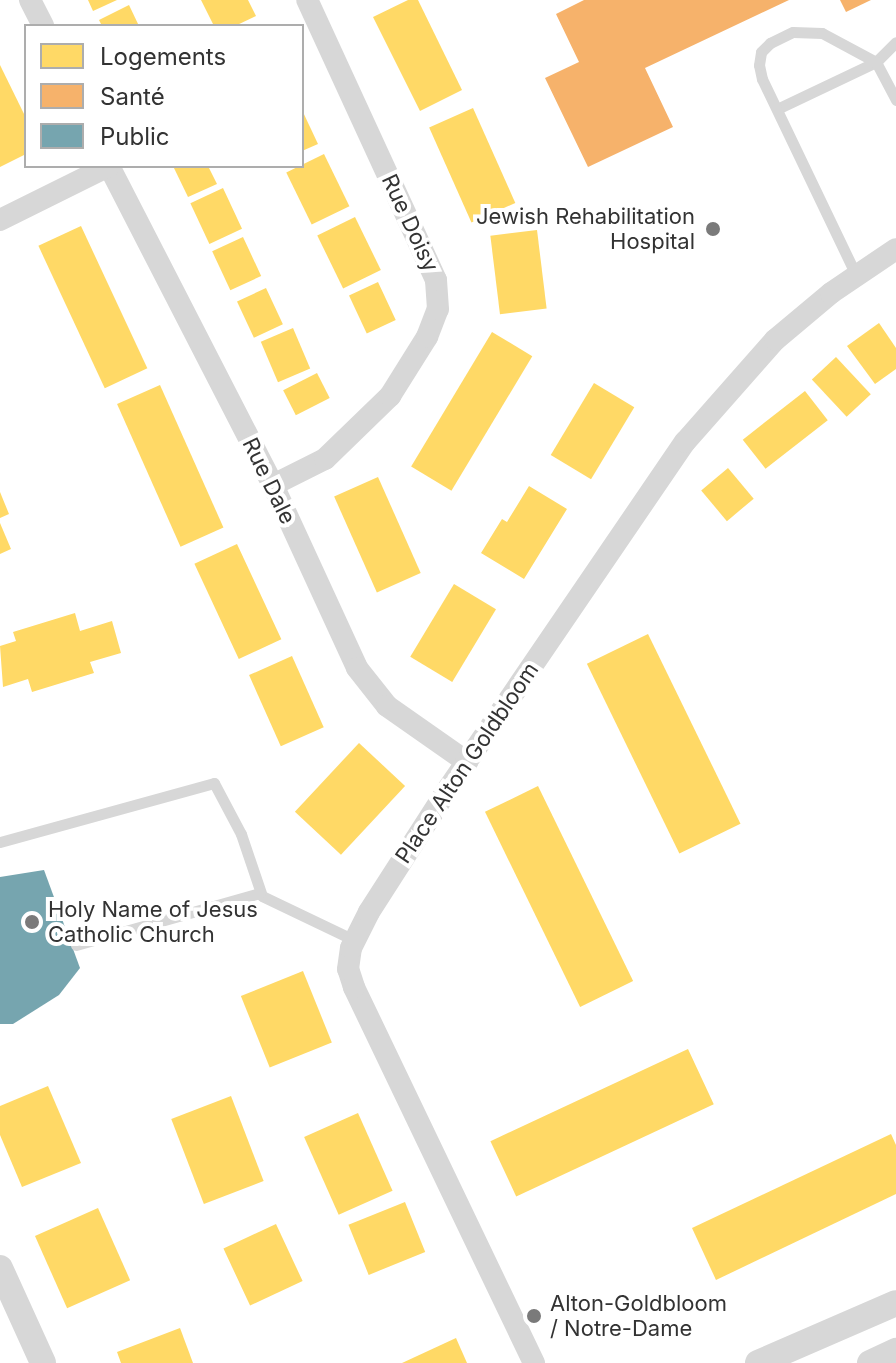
<!DOCTYPE html>
<meta charset="utf-8">
<style>
body{margin:0}
#map{position:relative;width:896px;height:1363px;overflow:hidden;background:#fff;font-family:Inter,sans-serif}
div>[style]{position:absolute}
.homes>*{inset:0;background:#ffd966;transform-origin:0 0}
.health>*{inset:0;background:#f6b26b}
.public>*{inset:0;background:#76a5af}
.service>*{height:11px;margin:-5.5px;padding:0 5.5px;transform-origin:5.5px;border-radius:5.5px;background:#d7d7d7}
.minor>*{height:22px;margin:-11px;padding:0 11px;transform-origin:11px;border-radius:11px;background:#d7d7d7}
.tertiary>*{height:26px;margin:-13px;padding:0 13px;transform-origin:13px;border-radius:13px;background:#d7d7d7}
.dots>*{width:22px;height:22px;translate:-50% -50%;box-sizing:border-box;border:4px solid #fff;border-radius:50%}
span{translate:-50% -50%;white-space:nowrap;text-align:center;line-height:1.15;-webkit-text-stroke:8px #fff;paint-order:stroke}
.poi-label{font-size:22px;color:#333}
.right{translate:-100% -50%;text-align:right}
.left{translate:0 -50%;text-align:left}
.street-label{font-size:22px;color:#333}
.legend{position:absolute;left:24px;top:24px;width:280px;height:144px;box-sizing:border-box;background:#fff;border:2px solid #adadad;margin:0;padding:10px 14px;list-style:none;font-size:24px;color:#333}
.legend li{display:flex;align-items:center;gap:16px;height:40px}
.legend b{width:40px;border:2px solid #adadad}
</style>
<div id="map">
<div class="homes">
<i style="clip-path:polygon(88px 0,117px 0,93px 11px)"></i>
<i style="clip-path:polygon(201px 0,248px 0,256px 16px,235px 26px,214px 26px)"></i>
<i style="clip-path:polygon(408px 0,418px 0,462px 90px,420px 111px,373px 17px)"></i>
<i style="clip-path:polygon(129px 5px,139px 26px,102px 26px,99px 20px)"></i>
<i style="clip-path:polygon(0 65px,26px 118px,26px 154px,0 167px)"></i>
<i style="left:473px;top:108px;width:104px;height:48px;rotate:66deg"></i>
<i style="clip-path:polygon(302px 110px,318px 144px,302px 151px)"></i>
<i style="left:324px;top:154px;width:58px;height:42px;rotate:64deg"></i>
<i style="clip-path:polygon(173px 166px,208px 166px,217px 184px,188px 197px)"></i>
<i style="left:223px;top:188px;width:45px;height:36px;rotate:65deg"></i>
<i style="left:355px;top:217px;width:59px;height:42px;rotate:64deg"></i>
<i style="left:81px;top:226px;width:157px;height:47px;rotate:65deg"></i>
<i style="left:537px;top:230px;width:79px;height:47px;rotate:83deg"></i>
<i style="left:243px;top:237px;width:43px;height:34px;rotate:65deg"></i>
<i style="left:378px;top:282px;width:42px;height:32px;rotate:65deg"></i>
<i style="left:266px;top:288px;width:40px;height:32px;rotate:65deg"></i>
<i style="clip-path:polygon(879px 323px,896px 348px,896px 369px,875px 384px,847px 346px)"></i>
<i style="left:293px;top:328px;width:44px;height:35px;rotate:67deg"></i>
<i style="left:492px;top:332px;width:47px;height:157px;rotate:31deg"></i>
<i style="left:836px;top:357px;width:51px;height:33px;rotate:47deg"></i>
<i style="left:317px;top:373px;width:28px;height:38px;rotate:63deg"></i>
<i style="left:594px;top:383px;width:47px;height:84px;rotate:31deg"></i>
<i style="left:160px;top:385px;width:156px;height:47px;rotate:66deg"></i>
<i style="left:805px;top:391px;width:37px;height:79px;rotate:52deg"></i>
<i style="left:728px;top:468px;width:40px;height:35px;rotate:50deg"></i>
<i style="left:378px;top:477px;width:105px;height:48px;rotate:66deg"></i>
<i style="clip-path:polygon(529px 486px,567px 509px,524px 579px,481px 553px,502px 519px,507px 522px)"></i>
<i style="clip-path:polygon(0 492px,9px 514px,0 518px)"></i>
<i style="clip-path:polygon(0 523px,11px 549px,0 554px)"></i>
<i style="left:237px;top:544px;width:105px;height:47px;rotate:65deg"></i>
<i style="left:454px;top:584px;width:49px;height:85px;rotate:31deg"></i>
<i style="clip-path:polygon(75px 613px,80px 631px,112px 621px,121px 653px,90px 662px,94px 673px,32px 692px,28px 679px,3px 687px,0 646px,16px 641px,13px 632px)"></i>
<i style="left:648px;top:634px;width:211px;height:68px;rotate:64deg"></i>
<i style="left:292px;top:656px;width:78px;height:47px;rotate:66deg"></i>
<i style="left:359px;top:743px;width:63px;height:94px;rotate:43deg"></i>
<i style="left:538px;top:786px;width:217px;height:59px;rotate:64deg"></i>
<i style="left:303px;top:971px;width:77px;height:67px;rotate:68deg"></i>
<i style="left:688px;top:1049px;width:61px;height:218px;rotate:65deg"></i>
<i style="clip-path:polygon(48px 1086px,81px 1163px,22px 1187px,0 1135px,0 1106px)"></i>
<i style="left:231px;top:1096px;width:91px;height:64px;rotate:69deg"></i>
<i style="left:358px;top:1113px;width:85px;height:59px;rotate:66deg"></i>
<i style="clip-path:polygon(891px 1134px,896px 1145px,896px 1194px,716px 1280px,692px 1228px)"></i>
<i style="left:405px;top:1202px;width:54px;height:61px;rotate:68deg"></i>
<i style="left:98px;top:1208px;width:79px;height:69px;rotate:66deg"></i>
<i style="left:276px;top:1224px;width:63px;height:58px;rotate:65deg"></i>
<i style="clip-path:polygon(180px 1328px,193px 1363px,121px 1363px,117px 1352px)"></i>
<i style="clip-path:polygon(456px 1338px,467px 1363px,402px 1363px)"></i>
</div>
<div class="health">
<i style="clip-path:polygon(584px 0,789px 0,645px 68px,673px 127px,588px 167px,545px 78px,579px 62px,556px 14px)"></i>
<i style="clip-path:polygon(840px 0,871px 0,846px 12px)"></i>
</div>
<div class="public">
<i style="clip-path:polygon(44px 870px,80px 968px,59px 995px,13px 1024px,0 1024px,0 877px)"></i>
</div>
<div class="service">
<i style="left:777px;top:109px;width:110px;rotate:-25.4deg"></i>
<i style="left:876px;top:62px;width:28px;rotate:-45deg"></i>
<i style="left:856px;top:275px;width:217px;rotate:-115.6deg"></i>
<i style="left:762px;top:79px;width:14px;rotate:-102deg"></i>
<i style="left:759px;top:65px;width:13px;rotate:-81deg"></i>
<i style="left:761px;top:52px;width:13px;rotate:-45deg"></i>
<i style="left:770px;top:43px;width:25px;rotate:-26deg"></i>
<i style="left:793px;top:32px;width:29px;rotate:2deg"></i>
<i style="left:822px;top:33px;width:61px;rotate:28.2deg"></i>
<i style="left:876px;top:62px;width:43px;rotate:62.2deg"></i>
<i style="left:0;top:842px;width:222px;rotate:-15.4deg"></i>
<i style="left:214px;top:783px;width:58px;rotate:62.1deg"></i>
<i style="left:241px;top:834px;width:65px;rotate:71.3deg"></i>
<i style="left:262px;top:896px;width:102px;rotate:25.6deg"></i>
<i style="left:76px;top:945px;width:191px;rotate:-15.8deg"></i>
</div>
<div class="minor">
<i style="left:30px;top:0;width:29px;rotate:63deg"></i>
<i style="left:109px;top:166px;width:359px;rotate:62.8deg"></i>
<i style="left:273px;top:485px;width:201px;rotate:65.3deg"></i>
<i style="left:357px;top:668px;width:48px;rotate:51.7deg"></i>
<i style="left:387px;top:706px;width:98px;rotate:35deg"></i>
<i style="left:0;top:220px;width:122px;rotate:-26.4deg"></i>
<i style="left:273px;top:485px;width:58px;rotate:-26.6deg"></i>
<i style="left:325px;top:459px;width:91px;rotate:-44.1deg"></i>
<i style="left:390px;top:396px;width:70px;rotate:-57.9deg"></i>
<i style="left:427px;top:337px;width:30px;rotate:-69deg"></i>
<i style="left:438px;top:309px;width:29px;rotate:-94deg"></i>
<i style="left:436px;top:280px;width:308px;rotate:-114.7deg"></i>
<i style="left:534px;top:1363px;width:417px;rotate:-115.6deg"></i>
<i style="left:354px;top:987px;width:19px;rotate:-108deg"></i>
<i style="left:348px;top:969px;width:21px;rotate:-82deg"></i>
<i style="left:351px;top:948px;width:40px;rotate:-63.4deg"></i>
<i style="left:369px;top:912px;width:143px;rotate:-57.3deg"></i>
<i style="left:446px;top:792px;width:424px;rotate:-55.7deg"></i>
<i style="left:685px;top:442px;width:136px;rotate:-48.6deg"></i>
<i style="left:775px;top:340px;width:73px;rotate:-40deg"></i>
<i style="left:831px;top:293px;width:78px;rotate:-34.1deg"></i>
</div>
<div class="tertiary">
<i style="left:0;top:1268px;width:104px;rotate:65.6deg"></i>
<i style="left:758px;top:1363px;width:150px;rotate:-23.5deg"></i>
<i style="left:870px;top:1363px;width:29px;rotate:-25deg"></i>
</div>
<div class="dots">
<i style="left:713px;top:229px;background:#7a7a7a"></i>
<i style="left:32px;top:922px;background:#7a7a7a"></i>
<i style="left:534px;top:1316px;background:#7a7a7a"></i>
</div>
<div class="poi-label">
<span class="right" style="left:695px;top:229px">Jewish Rehabilitation<br>Hospital</span>
<span class="left" style="left:48px;top:922px">Holy Name of Jesus<br>Catholic Church</span>
<span class="left" style="left:550px;top:1316px">Alton-Goldbloom<br>/ Notre-Dame</span>
</div>
<div class="street-label">
<span style="left:410px;top:223px;rotate:65deg">Rue Doisy</span>
<span style="left:269px;top:481px;rotate:64deg">Rue Dale</span>
<span style="left:467px;top:763px;rotate:-56deg">Place Alton Goldbloom</span>
</div>
<ul class="legend">
<li><b style="height:22px;background:#ffd966"></b>Logements</li>
<li><b style="height:22px;background:#f6b26b"></b>Santé</li>
<li><b style="height:22px;background:#76a5af"></b>Public</li>
</ul>
</div>
